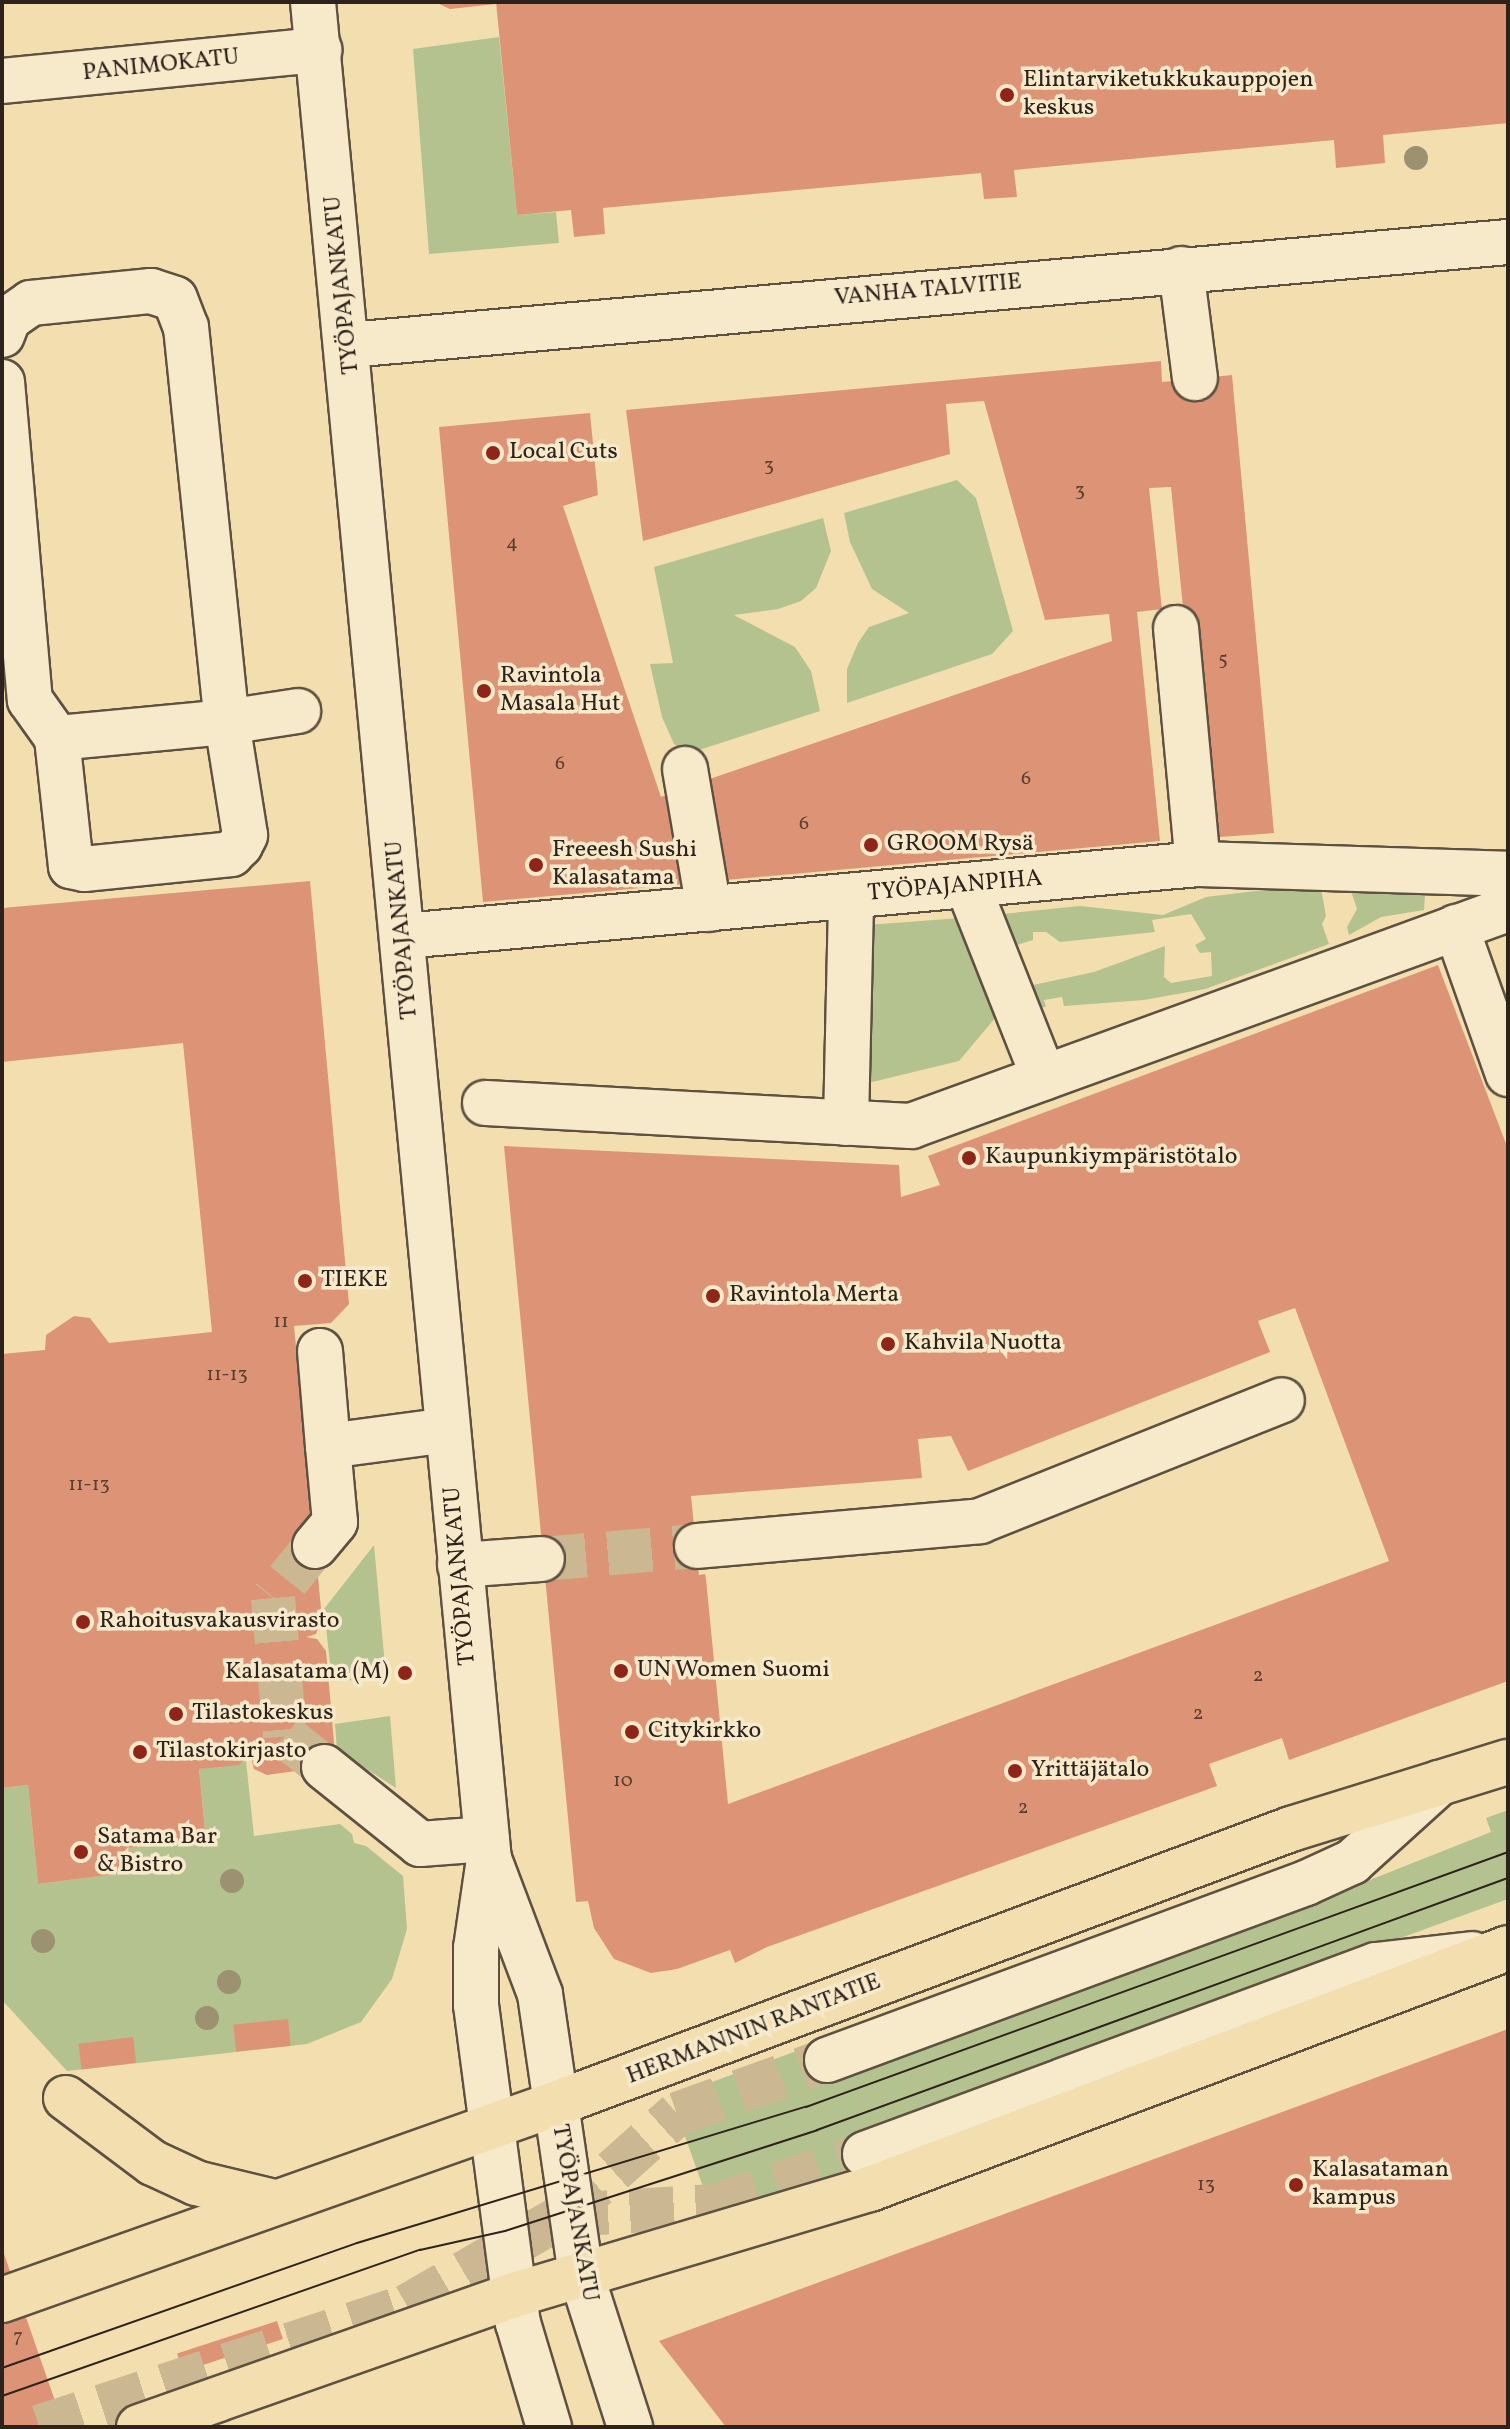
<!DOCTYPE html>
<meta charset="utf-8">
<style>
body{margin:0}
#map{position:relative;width:1510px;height:2429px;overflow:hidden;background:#f2deaf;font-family:Vollkorn,serif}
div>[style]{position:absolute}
.green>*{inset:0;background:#b4c290}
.building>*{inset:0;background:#dd9476;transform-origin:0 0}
.minor-tunnel>*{height:44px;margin-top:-22px;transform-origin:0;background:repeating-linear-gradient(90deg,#cbb892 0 44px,transparent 0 66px)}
.roads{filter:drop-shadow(2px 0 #5e5141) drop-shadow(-2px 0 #5e5141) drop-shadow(0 2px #5e5141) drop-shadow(0 -2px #5e5141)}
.minor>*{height:44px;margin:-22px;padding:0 22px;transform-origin:22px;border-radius:22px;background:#f7eacb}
.major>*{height:44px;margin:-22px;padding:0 22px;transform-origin:22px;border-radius:22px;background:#f2deaf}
.tram>*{height:2px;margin:-1px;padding:0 1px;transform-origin:1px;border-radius:1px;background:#2d221c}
.trees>*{width:24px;height:24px;margin:-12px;border-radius:50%;background:#9c9171}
.dots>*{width:22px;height:22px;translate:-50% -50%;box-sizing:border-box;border:4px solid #f7eacb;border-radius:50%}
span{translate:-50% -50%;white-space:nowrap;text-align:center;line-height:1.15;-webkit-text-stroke:7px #f7eacb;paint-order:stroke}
.number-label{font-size:20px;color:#593e32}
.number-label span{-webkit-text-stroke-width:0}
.street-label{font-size:24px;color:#2d221c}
.poi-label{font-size:24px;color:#2d221c}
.left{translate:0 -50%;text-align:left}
.right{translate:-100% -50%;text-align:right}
.frame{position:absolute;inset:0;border:4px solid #2d221c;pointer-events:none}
</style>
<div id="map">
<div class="green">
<i style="clip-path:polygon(499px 37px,517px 215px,556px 212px,559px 243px,429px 254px,413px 49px)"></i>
<i style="clip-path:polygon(957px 480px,976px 498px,1013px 631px,992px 654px,847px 703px,847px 669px,858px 643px,869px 627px,909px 613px,872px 589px,850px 542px,844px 513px)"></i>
<i style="clip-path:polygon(823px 518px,831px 551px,816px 588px,801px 601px,778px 609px,734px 615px,795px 647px,811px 671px,820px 711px,699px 750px,685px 751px,674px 744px,662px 717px,650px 664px,673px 663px,654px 567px)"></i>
<i style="clip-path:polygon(1426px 880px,1424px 910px,1381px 917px,1349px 935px,1347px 927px,1357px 909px,1348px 882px)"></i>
<i style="clip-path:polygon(1320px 883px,1326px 916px,1322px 924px,1329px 944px,1205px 989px,1144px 1000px,1064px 1006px,1062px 997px,1044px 1000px,1046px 1007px,1025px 1008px,1019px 988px,1094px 972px,1165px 946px,1164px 977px,1171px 983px,1212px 976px,1211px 952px,1200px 953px,1195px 945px,1206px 939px,1191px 914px,1152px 920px,1155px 932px,1060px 942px,1046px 932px,1033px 932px,1033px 940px,1007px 948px,993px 915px,1080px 906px,1163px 915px,1206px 897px)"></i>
<i style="clip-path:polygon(961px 918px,1001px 1011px,959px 1061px,868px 1083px,867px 925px)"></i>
<i style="clip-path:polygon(374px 1545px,386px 1677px,332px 1682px,324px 1609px)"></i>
<i style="clip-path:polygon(390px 1716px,396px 1788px,337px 1750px,335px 1724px)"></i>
<i style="clip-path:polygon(246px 1761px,254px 1836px,340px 1824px,352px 1834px,354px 1843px,366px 1846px,403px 1876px,407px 1929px,392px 1979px,361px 2022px,307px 2044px,67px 2071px,2px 2000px,2px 1788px,28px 1785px,38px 1884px,131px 1872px,129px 1848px,206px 1840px,199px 1769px)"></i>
<i style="clip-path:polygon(1508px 1810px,1508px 1899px,848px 2138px,860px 2173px,713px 2215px,671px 2097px,813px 2045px,1304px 1906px,1491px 1832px,1486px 1818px)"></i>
</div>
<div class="building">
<i style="clip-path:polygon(435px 2px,496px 2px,496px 4px,450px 9px)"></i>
<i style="clip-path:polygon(496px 2px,1508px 2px,1508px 123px,1383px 135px,1385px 163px,1336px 168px,1334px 140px,1014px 170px,1017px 197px,984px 199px,981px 173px,603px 208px,605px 234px,574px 237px,571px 210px,517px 215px)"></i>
<i style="clip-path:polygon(1161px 361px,1162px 382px,1232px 375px,1274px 833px,1206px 838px,1171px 487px,1149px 488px,1162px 609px,1137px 612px,1160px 841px,715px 881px,698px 783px,1112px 641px,1109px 614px,1045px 620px,984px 401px,946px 404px,950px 454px,643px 541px,626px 410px)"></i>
<i style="clip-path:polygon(590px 413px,598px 495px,563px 506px,661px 797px,671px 793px,697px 883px,483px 902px,439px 427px)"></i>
<i style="clip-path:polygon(310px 881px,349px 1304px,331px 1323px,294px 1326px,322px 1619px,316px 1634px,306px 1637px,317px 1639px,326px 1651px,335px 1754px,324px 1767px,267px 1775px,254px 1769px,250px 1754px,239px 1765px,199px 1769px,206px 1840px,129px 1848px,132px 1872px,38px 1884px,28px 1785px,2px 1788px,2px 1354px,45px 1350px,46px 1335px,74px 1316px,90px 1318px,109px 1343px,212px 1332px,183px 1043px,2px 1062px,2px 908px)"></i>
<i style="clip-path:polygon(evenodd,1438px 965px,1508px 1149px,1508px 1681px,1289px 1760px,1282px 1738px,1265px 1744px,1209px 1764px,1217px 1786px,767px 1947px,735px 1963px,730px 1950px,677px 1969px,651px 1973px,614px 1959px,594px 1928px,588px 1901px,576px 1902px,504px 1146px,899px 1165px,901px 1197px,940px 1185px,928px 1156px,1438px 965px,1295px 1308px,1389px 1561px,728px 1804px,706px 1579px,705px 1574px,699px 1575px,691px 1496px,922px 1478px,918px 1439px,951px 1436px,968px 1471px,1270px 1352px,1258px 1321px,1295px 1308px)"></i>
<i style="left:288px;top:2019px;width:27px;height:55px;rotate:84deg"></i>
<i style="clip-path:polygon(1508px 2029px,1508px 2427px,726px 2427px,659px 2341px)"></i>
<i style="left:133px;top:2037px;width:26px;height:55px;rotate:83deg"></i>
<i style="clip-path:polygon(2px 2248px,64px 2427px,2px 2427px)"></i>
<i style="left:277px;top:2321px;width:19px;height:105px;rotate:72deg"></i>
</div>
<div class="minor-tunnel">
<i style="left:315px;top:1546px;width:67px;rotate:128.9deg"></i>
<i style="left:273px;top:1598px;width:139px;rotate:85deg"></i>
<i style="left:285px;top:1736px;width:50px;rotate:38.5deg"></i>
<i style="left:542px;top:1559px;width:156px;rotate:-4.8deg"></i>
<i style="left:564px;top:2215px;width:151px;rotate:-3.4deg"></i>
<i style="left:715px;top:2206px;width:159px;rotate:-19.1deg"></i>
<i style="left:39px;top:2427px;width:387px;rotate:-18.2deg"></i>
<i style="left:407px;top:2306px;width:181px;rotate:-30.1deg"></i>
<i style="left:564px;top:2215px;width:152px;rotate:-41.8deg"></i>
<i style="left:677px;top:2114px;width:159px;rotate:-19.8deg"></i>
</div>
<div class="roads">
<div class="minor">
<i style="left:313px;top:2px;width:1865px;rotate:84.59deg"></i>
<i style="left:489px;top:1859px;width:90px;rotate:98.3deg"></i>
<i style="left:476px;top:1948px;width:57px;rotate:90deg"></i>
<i style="left:476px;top:2005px;width:321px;rotate:82.5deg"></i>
<i style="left:518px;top:2323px;width:109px;rotate:73.4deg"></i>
<i style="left:2px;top:81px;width:319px;rotate:-5.6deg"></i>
<i style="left:1181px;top:269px;width:110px;rotate:82.7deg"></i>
<i style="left:2px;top:335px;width:17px;rotate:-69deg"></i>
<i style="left:8px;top:319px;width:28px;rotate:-35deg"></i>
<i style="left:31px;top:303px;width:121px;rotate:-5.7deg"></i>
<i style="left:151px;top:291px;width:25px;rotate:18deg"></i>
<i style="left:175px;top:299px;width:30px;rotate:69deg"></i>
<i style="left:186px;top:327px;width:397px;rotate:84.1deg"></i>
<i style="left:227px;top:722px;width:72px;rotate:-8.8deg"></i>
<i style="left:349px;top:345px;width:1164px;rotate:-5.08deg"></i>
<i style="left:2px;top:382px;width:319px;rotate:85deg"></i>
<i style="left:30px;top:700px;width:47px;rotate:54.6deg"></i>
<i style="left:57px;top:738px;width:129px;rotate:83.8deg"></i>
<i style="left:71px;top:866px;width:13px;rotate:13deg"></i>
<i style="left:84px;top:869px;width:148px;rotate:-5.8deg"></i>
<i style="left:231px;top:854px;width:13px;rotate:-45deg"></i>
<i style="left:240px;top:845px;width:11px;rotate:-63deg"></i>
<i style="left:245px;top:835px;width:114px;rotate:-99.1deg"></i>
<i style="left:227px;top:722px;width:171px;rotate:174.6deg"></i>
<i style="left:1176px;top:628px;width:237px;rotate:84.7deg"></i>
<i style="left:685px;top:769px;width:142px;rotate:80.3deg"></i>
<i style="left:968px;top:886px;width:206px;rotate:68.4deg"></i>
<i style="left:1456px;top:927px;width:156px;rotate:70.5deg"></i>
<i style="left:404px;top:936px;width:797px;rotate:-5.18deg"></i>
<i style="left:1198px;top:864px;width:310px;rotate:1.8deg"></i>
<i style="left:485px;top:1103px;width:427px;rotate:3.1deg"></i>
<i style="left:911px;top:1126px;width:635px;rotate:-19.98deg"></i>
<i style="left:846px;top:1123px;width:227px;rotate:-88.7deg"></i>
<i style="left:320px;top:1351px;width:95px;rotate:85.2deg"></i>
<i style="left:315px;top:1546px;width:31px;rotate:-50deg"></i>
<i style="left:335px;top:1522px;width:76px;rotate:-95.3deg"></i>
<i style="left:328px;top:1446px;width:121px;rotate:-7.6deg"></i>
<i style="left:697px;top:1546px;width:284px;rotate:-5deg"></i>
<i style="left:980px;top:1521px;width:325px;rotate:-21.8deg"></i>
<i style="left:460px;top:1565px;width:82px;rotate:-4.2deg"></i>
<i style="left:324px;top:1767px;width:123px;rotate:38.7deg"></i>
<i style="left:420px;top:1844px;width:67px;rotate:-4.3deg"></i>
<i style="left:489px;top:1859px;width:144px;rotate:69.3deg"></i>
<i style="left:540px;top:1994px;width:283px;rotate:81.7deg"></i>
<i style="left:581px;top:2274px;width:161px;rotate:72.2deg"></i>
<i style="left:827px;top:2060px;width:511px;rotate:-20.28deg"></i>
<i style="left:1306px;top:1883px;width:51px;rotate:-24.5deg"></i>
<i style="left:1352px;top:1862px;width:118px;rotate:-42.2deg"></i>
<i style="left:865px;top:2154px;width:545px;rotate:-20.3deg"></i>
<i style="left:1376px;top:1965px;width:97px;rotate:-6.5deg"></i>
</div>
<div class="major">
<i style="left:66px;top:2098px;width:109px;rotate:36.8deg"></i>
<i style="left:153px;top:2163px;width:47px;rotate:24.9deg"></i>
<i style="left:196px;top:2183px;width:80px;rotate:13.7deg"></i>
<i style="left:2px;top:2300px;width:587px;rotate:-19.52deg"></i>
<i style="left:555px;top:2104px;width:786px;rotate:-20.49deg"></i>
<i style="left:1291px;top:1829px;width:227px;rotate:-17.2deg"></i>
<i style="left:139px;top:2427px;width:398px;rotate:-19.4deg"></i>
<i style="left:514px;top:2295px;width:371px;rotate:-16.6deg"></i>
<i style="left:870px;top:2189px;width:682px;rotate:-20.69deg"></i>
</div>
</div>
<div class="tram">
<i style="left:2px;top:2368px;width:376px;rotate:-19.4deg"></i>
<i style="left:357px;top:2243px;width:469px;rotate:-16.9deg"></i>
<i style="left:806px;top:2107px;width:747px;rotate:-19.96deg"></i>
<i style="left:2px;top:2396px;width:443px;rotate:-19.3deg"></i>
<i style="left:420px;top:2250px;width:87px;rotate:-12.6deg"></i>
<i style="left:505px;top:2231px;width:328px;rotate:-17.9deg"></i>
<i style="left:817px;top:2130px;width:736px;rotate:-20.04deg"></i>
</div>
<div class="trees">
<i style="left:1416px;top:158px"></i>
<i style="left:232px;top:1881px"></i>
<i style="left:43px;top:1941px"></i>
<i style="left:229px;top:1982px"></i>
<i style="left:207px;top:2018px"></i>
</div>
<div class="dots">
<i style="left:1007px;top:95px;background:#8f2418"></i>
<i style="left:493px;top:453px;background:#8f2418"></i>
<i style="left:484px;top:691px;background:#8f2418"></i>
<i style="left:871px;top:845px;background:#8f2418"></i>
<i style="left:536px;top:865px;background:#8f2418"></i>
<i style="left:969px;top:1158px;background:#8f2418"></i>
<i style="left:305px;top:1281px;background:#8f2418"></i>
<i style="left:713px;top:1296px;background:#8f2418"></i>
<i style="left:888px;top:1344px;background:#8f2418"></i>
<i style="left:83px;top:1622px;background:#8f2418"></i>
<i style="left:621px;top:1671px;background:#8f2418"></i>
<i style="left:405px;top:1673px;background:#8f2418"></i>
<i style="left:176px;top:1714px;background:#8f2418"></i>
<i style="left:632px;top:1732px;background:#8f2418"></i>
<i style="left:140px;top:1752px;background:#8f2418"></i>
<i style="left:1015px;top:1771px;background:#8f2418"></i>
<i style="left:81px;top:1852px;background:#8f2418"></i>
<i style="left:1296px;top:2185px;background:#8f2418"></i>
</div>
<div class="number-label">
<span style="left:769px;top:466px">3</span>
<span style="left:1080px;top:491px">3</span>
<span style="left:512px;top:543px">4</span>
<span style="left:1223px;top:660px">5</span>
<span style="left:560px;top:764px">6</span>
<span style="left:1026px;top:779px">6</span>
<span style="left:804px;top:824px">6</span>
<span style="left:281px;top:1322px">11</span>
<span style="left:227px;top:1375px">11-13</span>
<span style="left:89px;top:1485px">11-13</span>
<span style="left:1258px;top:1676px">2</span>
<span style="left:1198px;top:1714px">2</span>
<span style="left:623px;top:1781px">10</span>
<span style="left:1023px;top:1808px">2</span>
<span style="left:1206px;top:2185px">13</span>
<span style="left:18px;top:2337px">7</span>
</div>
<div class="street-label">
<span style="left:161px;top:66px;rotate:-6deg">PANIMOKATU</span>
<span style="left:343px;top:285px;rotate:-96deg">TYÖPAJANKATU</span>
<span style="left:928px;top:291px;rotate:-5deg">VANHA TALVITIE</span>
<span style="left:955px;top:887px;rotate:-5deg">TYÖPAJANPIHA</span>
<span style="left:403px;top:930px;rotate:-95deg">TYÖPAJANKATU</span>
<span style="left:461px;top:1576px;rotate:-95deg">TYÖPAJANKATU</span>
<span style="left:754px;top:2030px;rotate:-21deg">HERMANNIN RANTATIE</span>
<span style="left:574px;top:2213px;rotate:80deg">TYÖPAJANKATU</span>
</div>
<div class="poi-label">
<span class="left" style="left:1023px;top:95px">Elintarviketukkukauppojen<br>keskus</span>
<span class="left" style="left:509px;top:453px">Local Cuts</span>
<span class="left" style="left:500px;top:691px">Ravintola<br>Masala Hut</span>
<span class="left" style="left:887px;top:845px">GROOM Rysä</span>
<span class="left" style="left:552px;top:865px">Freeesh Sushi<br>Kalasatama</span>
<span class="left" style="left:985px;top:1158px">Kaupunkiympäristötalo</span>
<span class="left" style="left:321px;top:1281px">TIEKE</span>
<span class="left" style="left:729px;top:1296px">Ravintola Merta</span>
<span class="left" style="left:904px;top:1344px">Kahvila Nuotta</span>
<span class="left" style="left:99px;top:1622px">Rahoitusvakausvirasto</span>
<span class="left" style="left:637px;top:1671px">UN Women Suomi</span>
<span class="right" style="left:389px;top:1673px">Kalasatama (M)</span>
<span class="left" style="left:192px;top:1714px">Tilastokeskus</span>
<span class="left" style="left:648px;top:1732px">Citykirkko</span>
<span class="left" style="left:156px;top:1752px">Tilastokirjasto</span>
<span class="left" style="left:1031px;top:1771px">Yrittäjätalo</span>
<span class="left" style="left:97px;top:1852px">Satama Bar<br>&amp; Bistro</span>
<span class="left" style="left:1312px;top:2185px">Kalasataman<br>kampus</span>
</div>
<div class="frame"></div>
</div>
